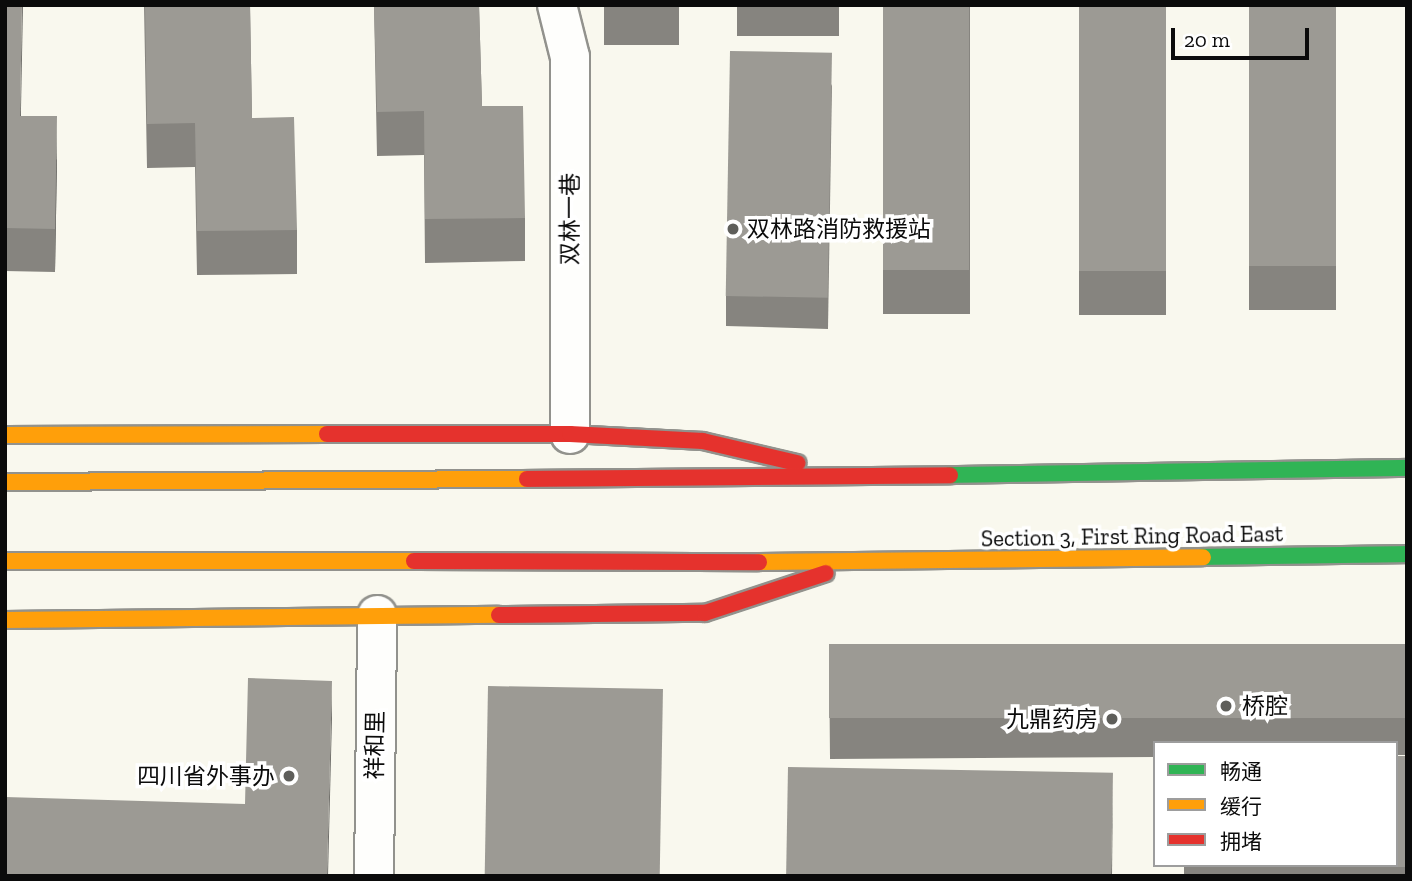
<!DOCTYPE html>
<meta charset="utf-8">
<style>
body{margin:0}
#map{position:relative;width:1412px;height:881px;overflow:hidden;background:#f9f8ee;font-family:"Zilla Slab","Noto Sans SC",serif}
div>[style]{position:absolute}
.roads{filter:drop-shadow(2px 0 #92928d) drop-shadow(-2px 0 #92928d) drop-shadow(0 2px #92928d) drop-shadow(0 -2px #92928d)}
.street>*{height:38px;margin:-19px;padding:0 19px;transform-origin:19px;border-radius:19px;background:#fefefc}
.fast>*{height:16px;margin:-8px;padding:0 8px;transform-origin:8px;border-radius:8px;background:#30b455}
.slow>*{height:16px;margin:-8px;padding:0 8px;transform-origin:8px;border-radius:8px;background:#ff9f0a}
.jam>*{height:16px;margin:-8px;padding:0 8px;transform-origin:8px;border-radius:8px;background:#e5322d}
.wall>*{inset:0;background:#86847f;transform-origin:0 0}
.shaded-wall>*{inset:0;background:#6d6c68}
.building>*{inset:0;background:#9c9a94;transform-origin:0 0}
.dots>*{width:19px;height:19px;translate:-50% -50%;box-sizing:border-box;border:4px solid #fff;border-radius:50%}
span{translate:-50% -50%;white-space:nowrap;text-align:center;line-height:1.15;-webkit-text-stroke:7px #fff;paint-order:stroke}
.street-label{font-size:23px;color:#0b0b0b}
.poi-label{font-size:23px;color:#0b0b0b}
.left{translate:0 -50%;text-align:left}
.right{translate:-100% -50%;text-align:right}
.frame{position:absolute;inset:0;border:7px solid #0b0b0b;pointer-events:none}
.legend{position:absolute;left:1153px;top:741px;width:245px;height:126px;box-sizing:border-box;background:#fff;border:2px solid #9d9d9d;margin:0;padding:9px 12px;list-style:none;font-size:21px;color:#0b0b0b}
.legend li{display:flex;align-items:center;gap:14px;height:35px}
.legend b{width:35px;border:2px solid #9d9d9d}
.scale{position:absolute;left:1171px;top:28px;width:138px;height:32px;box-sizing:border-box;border:4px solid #0b0b0b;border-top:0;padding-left:9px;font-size:21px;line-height:24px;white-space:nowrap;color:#0b0b0b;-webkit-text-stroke:5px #fff;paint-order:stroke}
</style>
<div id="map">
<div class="roads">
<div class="street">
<i style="left:557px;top:5px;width:54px;rotate:76deg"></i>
<i style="left:570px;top:57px;width:377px;rotate:90deg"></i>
<i style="left:374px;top:876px;width:261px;rotate:-89.3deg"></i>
</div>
<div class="fast">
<i style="left:950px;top:475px;width:457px;rotate:-0.9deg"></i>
<i style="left:1203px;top:557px;width:204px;rotate:-0.8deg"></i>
</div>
<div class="slow">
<i style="left:5px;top:435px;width:322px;rotate:-0.2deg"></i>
<i style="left:5px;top:482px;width:522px;rotate:-0.33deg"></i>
<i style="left:5px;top:561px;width:409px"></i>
<i style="left:759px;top:562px;width:444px;rotate:-0.6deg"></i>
<i style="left:5px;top:620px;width:494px;rotate:-0.6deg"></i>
</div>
<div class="jam">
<i style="left:327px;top:434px;width:243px"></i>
<i style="left:570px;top:434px;width:133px;rotate:3deg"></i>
<i style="left:703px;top:441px;width:97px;rotate:13.2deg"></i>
<i style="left:527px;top:479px;width:423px;rotate:-0.5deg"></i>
<i style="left:414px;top:561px;width:345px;rotate:0.2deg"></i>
<i style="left:499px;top:615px;width:206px;rotate:-0.6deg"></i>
<i style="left:705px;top:613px;width:127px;rotate:-18.3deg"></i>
</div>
</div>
<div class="wall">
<i style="clip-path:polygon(5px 5px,21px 116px,57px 160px,55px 272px,5px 271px)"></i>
<i style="clip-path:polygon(144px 5px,250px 5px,252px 118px,297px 230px,297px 274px,197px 275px,195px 167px,147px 168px)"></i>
<i style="clip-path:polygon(374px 5px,479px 5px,482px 106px,525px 218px,525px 261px,425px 263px,424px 155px,377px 156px)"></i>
<i style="left:604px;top:5px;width:75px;height:40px"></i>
<i style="left:737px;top:5px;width:102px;height:31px"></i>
<i style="left:883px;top:5px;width:87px;height:309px"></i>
<i style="left:1079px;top:5px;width:87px;height:310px"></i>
<i style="left:1249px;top:5px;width:87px;height:305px"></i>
<i style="clip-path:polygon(832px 84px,828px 329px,726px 326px,726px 296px)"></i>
<i style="clip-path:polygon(1407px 644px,1407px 755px,1396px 755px,1396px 743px,1155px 743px,1155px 757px,830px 759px,829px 648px)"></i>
<i style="clip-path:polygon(1407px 756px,1407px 876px,1184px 876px,1184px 865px)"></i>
</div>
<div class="shaded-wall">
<i style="clip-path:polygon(22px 5px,23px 5px,20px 160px,20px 116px)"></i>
<i style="clip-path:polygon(57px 116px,57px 160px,55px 272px,55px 229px)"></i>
<i style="clip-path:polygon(332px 681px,332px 717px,328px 876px,327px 876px)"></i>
<i style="clip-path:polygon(1113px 774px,1112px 876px,1111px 876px)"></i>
</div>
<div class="building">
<i style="clip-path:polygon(5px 5px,22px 5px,20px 116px,57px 116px,55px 229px,5px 228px)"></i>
<i style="clip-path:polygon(145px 5px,250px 5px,252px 118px,294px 117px,297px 230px,197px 231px,195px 123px,147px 124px)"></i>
<i style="clip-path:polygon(374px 5px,479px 5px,482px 106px,523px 106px,525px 218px,425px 219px,424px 111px,377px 112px)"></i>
<i style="left:883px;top:5px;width:86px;height:265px"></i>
<i style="left:1079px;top:5px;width:87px;height:266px"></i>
<i style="left:1249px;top:5px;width:87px;height:261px"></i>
<i style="left:730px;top:51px;width:102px;height:245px;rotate:1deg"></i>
<i style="left:1407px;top:644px;width:74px;height:578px;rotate:90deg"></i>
<i style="clip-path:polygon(248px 678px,332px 681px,327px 876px,5px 876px,5px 797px,245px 804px)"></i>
<i style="left:488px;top:686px;width:175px;height:190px;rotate:1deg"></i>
<i style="clip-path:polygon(1396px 756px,1407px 756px,1407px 867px,1184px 866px,1184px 865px,1396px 865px)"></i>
<i style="left:788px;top:767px;width:325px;height:109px;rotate:1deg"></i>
</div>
<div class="dots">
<i style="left:733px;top:229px;background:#5e5e5a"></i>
<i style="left:1226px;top:706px;background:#5e5e5a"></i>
<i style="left:1112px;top:719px;background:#5e5e5a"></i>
<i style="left:289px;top:776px;background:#5e5e5a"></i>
</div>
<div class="street-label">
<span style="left:570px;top:219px;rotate:-90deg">双林一巷</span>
<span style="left:1132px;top:536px;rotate:-1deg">Section 3, First Ring Road East</span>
<span style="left:375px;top:745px;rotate:-89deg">祥和里</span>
</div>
<div class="poi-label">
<span class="left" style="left:747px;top:229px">双林路消防救援站</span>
<span class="left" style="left:1242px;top:706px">桥腔</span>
<span class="right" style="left:1098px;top:719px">九鼎药房</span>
<span class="right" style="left:275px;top:776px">四川省外事办</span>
</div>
<div class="frame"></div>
<ul class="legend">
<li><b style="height:9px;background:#30b455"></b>畅通</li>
<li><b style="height:9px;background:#ff9f0a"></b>缓行</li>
<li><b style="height:9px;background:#e5322d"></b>拥堵</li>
</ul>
<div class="scale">20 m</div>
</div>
